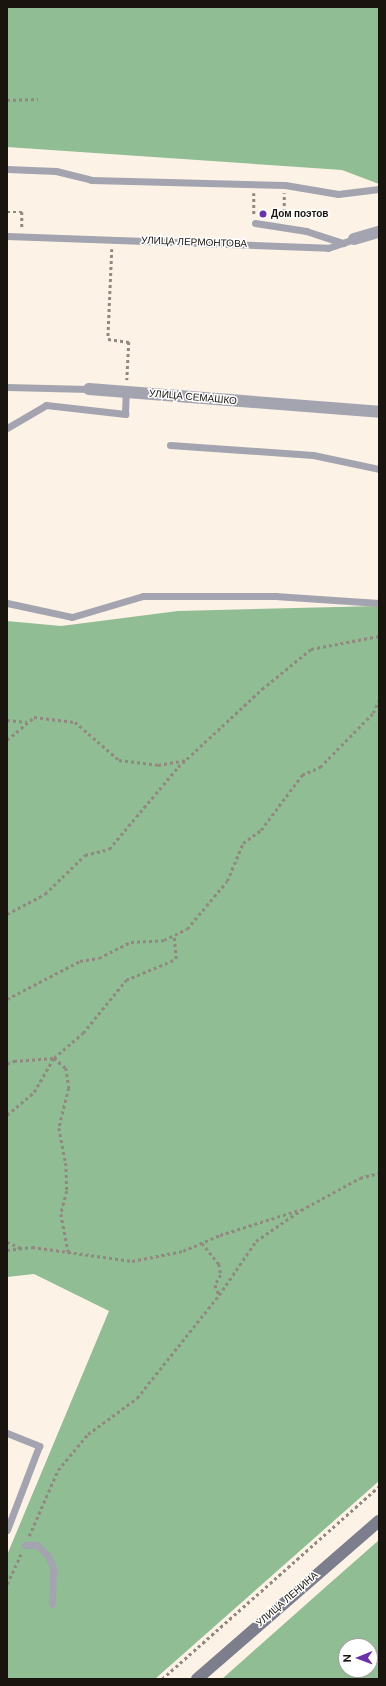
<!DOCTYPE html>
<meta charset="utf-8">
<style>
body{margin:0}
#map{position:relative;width:386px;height:1686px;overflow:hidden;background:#fdf2e6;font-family:"DM Sans",sans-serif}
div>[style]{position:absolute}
.forest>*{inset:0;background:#90bd93}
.path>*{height:2.5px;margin-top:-1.25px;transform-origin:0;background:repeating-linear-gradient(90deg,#91887f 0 3px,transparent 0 6px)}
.lane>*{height:7px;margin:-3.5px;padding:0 3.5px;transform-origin:3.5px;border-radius:3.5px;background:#a3a4af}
.street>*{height:12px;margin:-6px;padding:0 6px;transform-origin:6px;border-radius:6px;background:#a3a4af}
.secondary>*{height:12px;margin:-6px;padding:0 6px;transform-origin:6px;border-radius:6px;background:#7d7e8d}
.dots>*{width:11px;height:11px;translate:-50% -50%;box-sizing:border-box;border:2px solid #fff;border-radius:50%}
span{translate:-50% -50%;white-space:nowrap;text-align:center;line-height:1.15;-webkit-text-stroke:3px #fff;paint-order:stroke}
.poi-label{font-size:10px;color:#1a140e;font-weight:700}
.left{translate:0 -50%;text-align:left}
.street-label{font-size:10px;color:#1a140e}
.frame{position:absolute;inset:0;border:8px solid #1a140e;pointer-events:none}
.north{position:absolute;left:338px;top:1638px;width:40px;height:40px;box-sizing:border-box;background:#fff;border:1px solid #a3a19f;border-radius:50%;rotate:269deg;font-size:11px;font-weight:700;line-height:16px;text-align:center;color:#1a140e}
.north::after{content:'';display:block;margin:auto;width:14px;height:18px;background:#6a32a8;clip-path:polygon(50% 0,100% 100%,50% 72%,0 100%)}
</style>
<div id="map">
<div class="forest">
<i style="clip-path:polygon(7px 7px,379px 7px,379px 184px,342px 170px,7px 147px)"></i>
<i style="clip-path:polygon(379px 606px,379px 1481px,155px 1679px,7px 1679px,7px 1555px,109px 1311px,34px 1274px,7px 1277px,7px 621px,61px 626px,178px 611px)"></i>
<i style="clip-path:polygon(evenodd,379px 1540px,379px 1679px,222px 1679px,329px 1584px,379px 1540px,346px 1646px,370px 1646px,370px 1670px,346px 1670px,346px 1646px)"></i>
</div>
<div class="path">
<i style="left:7px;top:100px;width:31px;rotate:-2deg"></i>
<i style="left:254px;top:193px;width:21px;rotate:90deg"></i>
<i style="left:7px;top:212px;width:15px"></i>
<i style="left:22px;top:212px;width:17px;rotate:90deg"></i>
<i style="left:284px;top:218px;width:25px;rotate:-90deg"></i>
<i style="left:112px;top:249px;width:90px;rotate:92.5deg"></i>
<i style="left:108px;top:339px;width:21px;rotate:8deg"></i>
<i style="left:129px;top:342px;width:38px;rotate:93deg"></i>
<i style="left:7px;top:720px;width:20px;rotate:6deg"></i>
<i style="left:7px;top:740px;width:35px;rotate:-40deg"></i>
<i style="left:34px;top:717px;width:41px;rotate:7deg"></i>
<i style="left:75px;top:722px;width:58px;rotate:40.8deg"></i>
<i style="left:119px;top:760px;width:39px;rotate:7deg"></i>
<i style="left:158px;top:765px;width:28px;rotate:-10deg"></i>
<i style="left:7px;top:914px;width:43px;rotate:-27.8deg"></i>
<i style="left:45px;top:894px;width:56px;rotate:-44.3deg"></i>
<i style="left:85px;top:855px;width:25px;rotate:-14deg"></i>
<i style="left:109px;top:849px;width:107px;rotate:-49.9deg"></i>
<i style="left:178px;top:767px;width:115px;rotate:-42.9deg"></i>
<i style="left:262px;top:689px;width:63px;rotate:-39.2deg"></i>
<i style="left:311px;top:649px;width:69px;rotate:-10.8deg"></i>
<i style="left:7px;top:999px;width:82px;rotate:-27.5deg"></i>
<i style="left:80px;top:961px;width:19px;rotate:-9deg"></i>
<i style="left:99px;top:958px;width:36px;rotate:-27deg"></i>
<i style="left:131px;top:942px;width:33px;rotate:-3deg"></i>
<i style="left:164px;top:940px;width:25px;rotate:-26deg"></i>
<i style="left:187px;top:929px;width:62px;rotate:-50.2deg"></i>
<i style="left:227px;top:881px;width:41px;rotate:-67.2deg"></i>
<i style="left:243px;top:843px;width:22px;rotate:-36deg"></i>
<i style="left:261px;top:830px;width:69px;rotate:-53.3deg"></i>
<i style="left:302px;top:775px;width:20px;rotate:-24deg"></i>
<i style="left:320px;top:767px;width:76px;rotate:-45.5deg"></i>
<i style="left:373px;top:713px;width:14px;rotate:-65deg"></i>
<i style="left:7px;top:1064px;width:8px;rotate:-23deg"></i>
<i style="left:14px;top:1061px;width:40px;rotate:-4.3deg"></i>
<i style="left:54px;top:1058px;width:38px;rotate:-41deg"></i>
<i style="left:83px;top:1033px;width:68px;rotate:-50.9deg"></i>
<i style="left:126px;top:980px;width:54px;rotate:-22.8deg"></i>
<i style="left:176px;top:959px;width:24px;rotate:-95deg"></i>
<i style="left:7px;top:1115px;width:35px;rotate:-40deg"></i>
<i style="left:34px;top:1092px;width:39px;rotate:-60deg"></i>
<i style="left:54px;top:1058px;width:16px;rotate:40deg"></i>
<i style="left:66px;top:1068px;width:20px;rotate:81deg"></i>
<i style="left:69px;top:1088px;width:41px;rotate:104deg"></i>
<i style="left:59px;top:1128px;width:36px;rotate:79deg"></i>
<i style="left:66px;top:1163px;width:28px;rotate:88deg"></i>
<i style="left:67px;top:1191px;width:24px;rotate:105deg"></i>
<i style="left:61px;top:1214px;width:38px;rotate:79deg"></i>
<i style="left:7px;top:1242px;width:15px;rotate:23deg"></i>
<i style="left:202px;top:1243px;width:27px;rotate:51deg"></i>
<i style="left:219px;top:1264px;width:11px;rotate:80deg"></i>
<i style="left:221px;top:1275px;width:12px;rotate:121deg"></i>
<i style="left:215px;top:1285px;width:11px;rotate:68deg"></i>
<i style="left:7px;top:1250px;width:25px;rotate:-7deg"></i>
<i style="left:32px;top:1247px;width:101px;rotate:8deg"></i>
<i style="left:132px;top:1261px;width:52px;rotate:-11.1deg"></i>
<i style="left:183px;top:1251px;width:40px;rotate:-23.4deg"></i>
<i style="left:220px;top:1235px;width:83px;rotate:-17.6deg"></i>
<i style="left:29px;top:1536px;width:72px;rotate:-66.3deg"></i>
<i style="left:58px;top:1470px;width:47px;rotate:-50.2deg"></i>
<i style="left:88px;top:1434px;width:61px;rotate:-36.3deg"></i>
<i style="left:137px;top:1398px;width:132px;rotate:-51.5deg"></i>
<i style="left:219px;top:1295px;width:65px;rotate:-55.6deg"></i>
<i style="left:256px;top:1241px;width:55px;rotate:-34.6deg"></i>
<i style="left:301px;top:1210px;width:67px;rotate:-28.5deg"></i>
<i style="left:360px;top:1178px;width:20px;rotate:-15deg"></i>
<i style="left:7px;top:1584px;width:35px;rotate:-65deg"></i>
<i style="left:162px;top:1679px;width:290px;rotate:-41.6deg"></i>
</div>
<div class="lane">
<i style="left:7px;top:169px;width:49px;rotate:2.3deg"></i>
<i style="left:56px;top:171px;width:36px;rotate:14deg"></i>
<i style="left:91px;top:180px;width:194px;rotate:1.5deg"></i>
<i style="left:285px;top:185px;width:54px;rotate:9.6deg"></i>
<i style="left:338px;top:194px;width:41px;rotate:-7deg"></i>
<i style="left:255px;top:223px;width:52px;rotate:8.9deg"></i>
<i style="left:306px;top:231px;width:39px;rotate:18deg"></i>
<i style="left:7px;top:236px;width:321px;rotate:2.1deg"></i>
<i style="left:328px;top:248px;width:28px;rotate:-19deg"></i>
<i style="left:7px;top:387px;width:82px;rotate:1.4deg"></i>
<i style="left:7px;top:428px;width:45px;rotate:-30.5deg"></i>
<i style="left:46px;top:405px;width:80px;rotate:6.5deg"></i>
<i style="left:125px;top:414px;width:23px;rotate:-88deg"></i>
<i style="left:170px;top:445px;width:143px;rotate:4deg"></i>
<i style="left:313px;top:455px;width:67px;rotate:12deg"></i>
<i style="left:7px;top:603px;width:66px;rotate:12.2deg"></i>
<i style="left:72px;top:617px;width:74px;rotate:-16.5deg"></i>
<i style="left:143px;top:596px;width:132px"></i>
<i style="left:275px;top:596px;width:104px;rotate:3.9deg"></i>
<i style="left:7px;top:1433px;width:35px;rotate:22deg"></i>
<i style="left:39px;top:1446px;width:90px;rotate:110.9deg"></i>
<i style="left:25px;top:1545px;width:12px"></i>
<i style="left:37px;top:1545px;width:16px;rotate:45deg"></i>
<i style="left:48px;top:1556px;width:13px;rotate:67deg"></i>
<i style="left:53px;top:1568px;width:36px;rotate:92deg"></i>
</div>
<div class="street">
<i style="left:354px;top:239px;width:26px;rotate:-16deg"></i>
<i style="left:89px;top:389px;width:291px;rotate:4.5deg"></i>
</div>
<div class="secondary">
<i style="left:197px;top:1679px;width:241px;rotate:-41deg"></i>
</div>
<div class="dots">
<i style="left:263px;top:214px;background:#6a32a8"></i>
</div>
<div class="poi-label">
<span class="left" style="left:271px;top:214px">Дом поэтов</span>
</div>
<div class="street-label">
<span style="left:194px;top:242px;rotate:2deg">УЛИЦА ЛЕРМОНТОВА</span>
<span style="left:193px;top:397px;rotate:5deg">УЛИЦА СЕМАШКО</span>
<span style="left:287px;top:1599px;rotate:-41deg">УЛИЦА ЛЕНИНА</span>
</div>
<div class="frame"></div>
<div class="north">N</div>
</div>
